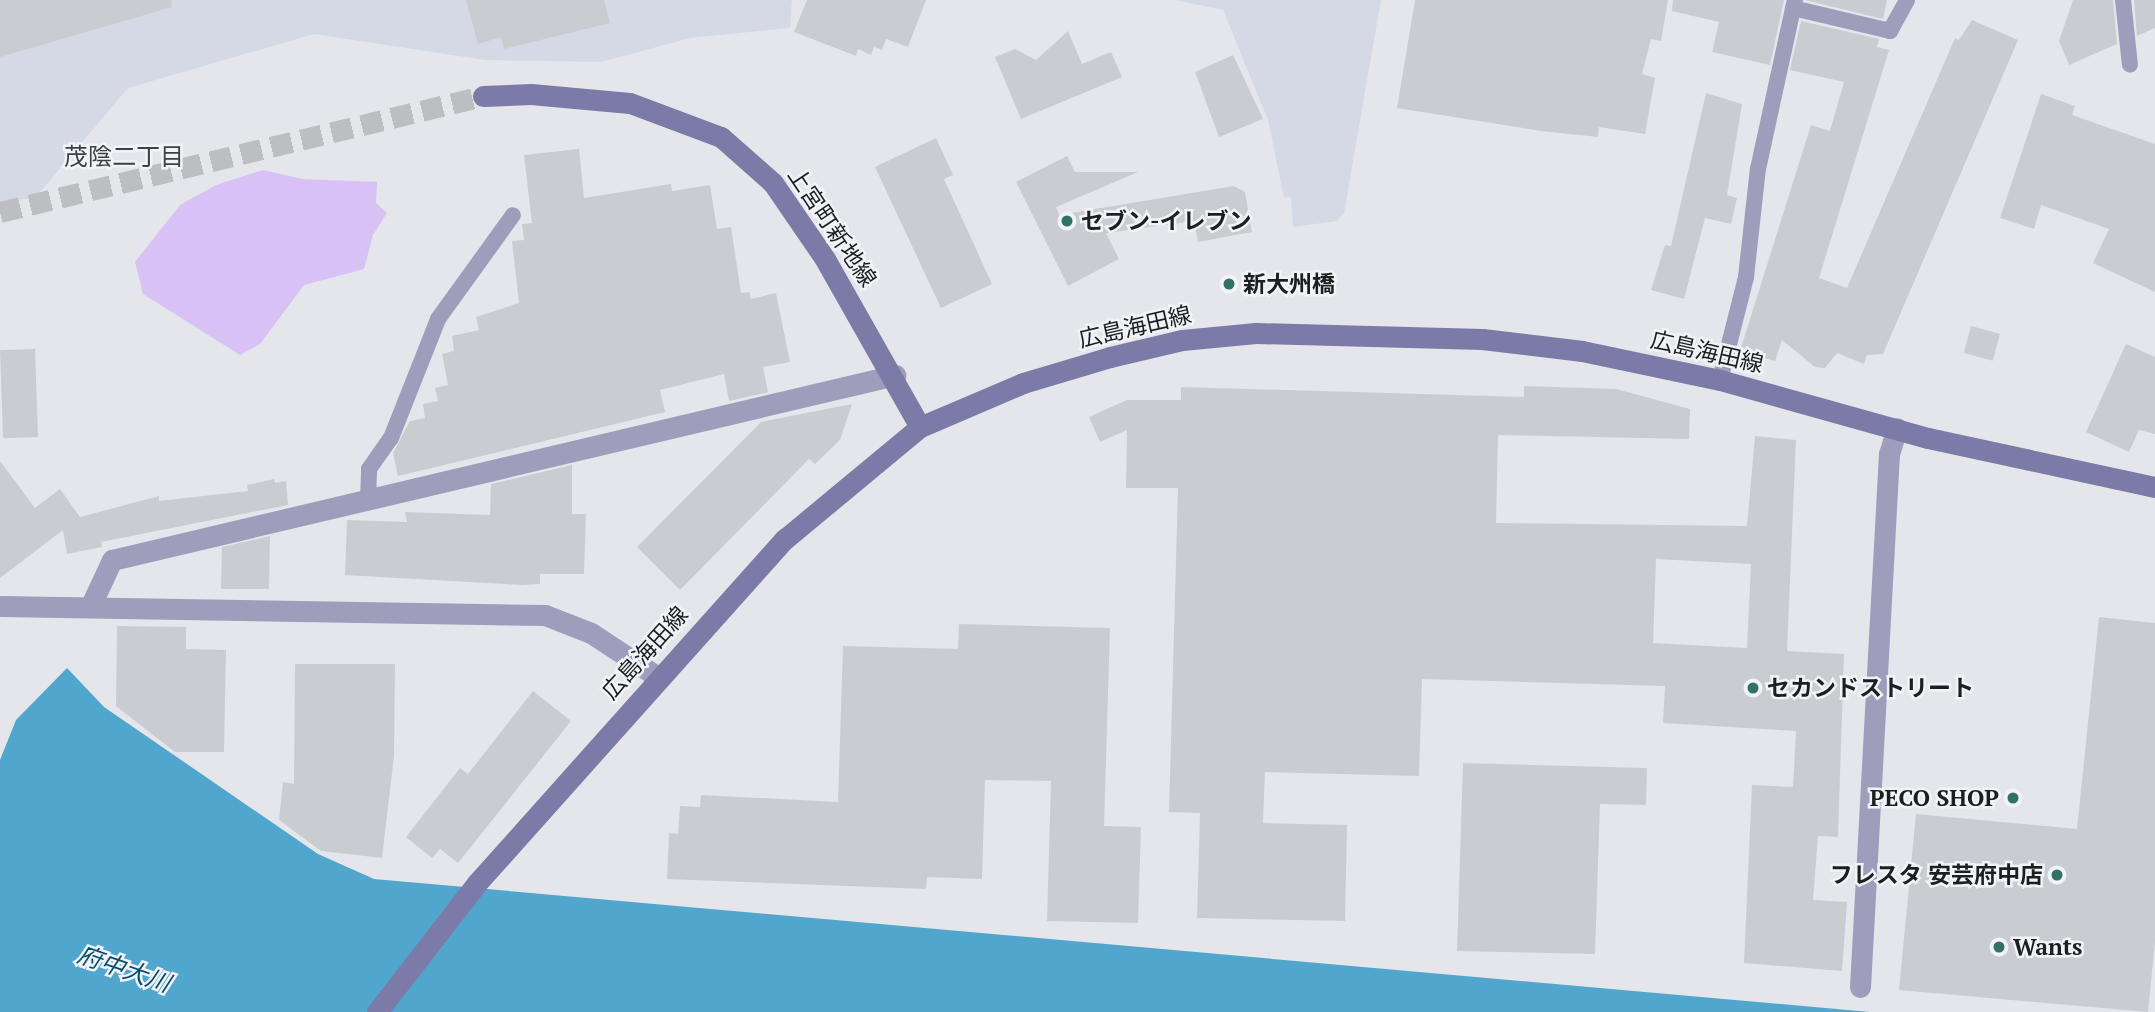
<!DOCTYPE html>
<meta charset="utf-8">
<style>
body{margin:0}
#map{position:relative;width:2155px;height:1012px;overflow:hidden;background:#e4e6eb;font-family:"PT Serif","Noto Sans JP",serif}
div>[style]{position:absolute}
.built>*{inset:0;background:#d4d9e5}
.green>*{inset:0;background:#d8c1f5}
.water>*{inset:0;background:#51a6cd}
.building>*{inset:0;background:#c9cdd1;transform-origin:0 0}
.secondary-tunnel>*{height:21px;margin-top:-10.5px;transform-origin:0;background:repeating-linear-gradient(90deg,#bcbec2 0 21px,transparent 0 31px)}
.lane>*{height:16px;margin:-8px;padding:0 8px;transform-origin:8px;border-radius:8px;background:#9e9dbc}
.street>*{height:21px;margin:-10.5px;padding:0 10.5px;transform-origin:10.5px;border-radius:10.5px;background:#9e9dbc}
.secondary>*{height:21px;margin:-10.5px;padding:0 10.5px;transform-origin:10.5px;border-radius:10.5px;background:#7c7aa7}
.dots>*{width:19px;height:19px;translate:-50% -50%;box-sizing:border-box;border:4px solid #f1f3f8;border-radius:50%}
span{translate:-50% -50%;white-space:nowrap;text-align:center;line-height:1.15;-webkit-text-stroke:5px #f1f3f8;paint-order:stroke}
.poi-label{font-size:23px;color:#1d1e1f;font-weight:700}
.left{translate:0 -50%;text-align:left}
.right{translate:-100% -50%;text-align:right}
.street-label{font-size:23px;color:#1d1e1f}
.neighbourhood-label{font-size:24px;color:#3f4044}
.water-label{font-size:24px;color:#07506b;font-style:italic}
</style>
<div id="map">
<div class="built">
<i style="clip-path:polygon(0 0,792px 0,790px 28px,690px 38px,601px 62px,485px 60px,314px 34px,128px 88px,35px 198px,0 202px)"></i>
<i style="clip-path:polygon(1175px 0,1381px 0,1344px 213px,1337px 221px,1293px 227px,1291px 197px,1284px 198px,1268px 120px,1223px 10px)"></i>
</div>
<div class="green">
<i style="clip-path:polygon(263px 170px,302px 179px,377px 182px,376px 203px,387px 213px,373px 235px,364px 269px,304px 285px,260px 344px,240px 355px,143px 294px,135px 262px,180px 205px,216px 185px)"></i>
</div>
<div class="water">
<i style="clip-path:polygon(67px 668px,104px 707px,318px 854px,374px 879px,1870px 1012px,0 1012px,0 760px,16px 720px)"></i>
</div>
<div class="building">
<i style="clip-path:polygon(0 0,171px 0,172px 7px,0 57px)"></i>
<i style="clip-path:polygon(466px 0,604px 0,610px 23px,504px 49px,501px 37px,478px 44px)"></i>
<i style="clip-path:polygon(807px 0,926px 0,908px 47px,886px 39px,882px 50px,874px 47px,871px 55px,858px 49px,856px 56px,794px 32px)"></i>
<i style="clip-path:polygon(1415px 0,1668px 0,1661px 41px,1651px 39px,1642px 74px,1655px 78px,1645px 134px,1599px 127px,1598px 137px,1541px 131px,1397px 108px)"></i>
<i style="clip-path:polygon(1673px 0,1784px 0,1770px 65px,1712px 52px,1719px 22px,1672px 11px)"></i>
<i style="clip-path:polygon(1805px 0,1887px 0,1883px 19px)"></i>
<i style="clip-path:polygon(2073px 0,2113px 0,2117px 44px,2069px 65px,2059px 41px)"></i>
<i style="clip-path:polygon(2134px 0,2155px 0,2155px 28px,2137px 36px)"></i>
<i style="clip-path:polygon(1972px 20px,2018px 40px,1883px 354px,1867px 355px,1864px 364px,1837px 353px,1825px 368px,1815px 367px,1782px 340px,1775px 361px,1740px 351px,1811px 125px,1830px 131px,1844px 82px,1790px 70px,1801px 21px,1879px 39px,1877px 47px,1889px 50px,1819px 278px,1847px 288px,1955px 38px,1959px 40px)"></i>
<i style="clip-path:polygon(1068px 31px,1082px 64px,1111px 52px,1122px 77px,1021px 119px,995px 57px,1015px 49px,1036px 60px)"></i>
<i style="clip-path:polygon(1233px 55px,1263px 119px,1219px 137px,1195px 72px)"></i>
<i style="clip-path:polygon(1706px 93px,1742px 104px,1727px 195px,1737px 198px,1731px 224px,1705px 218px,1684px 299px,1651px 290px,1665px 245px,1671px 246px)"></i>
<i style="clip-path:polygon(2041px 94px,2075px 106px,2072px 115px,2155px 144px,2155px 292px,2093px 263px,2109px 229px,2041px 205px,2034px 229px,2000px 218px)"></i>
<i style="clip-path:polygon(936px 138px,953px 175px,944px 179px,992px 284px,941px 308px,875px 167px)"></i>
<i style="clip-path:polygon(579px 149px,584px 198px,671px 184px,672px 191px,710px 185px,717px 229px,731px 227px,741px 293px,749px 292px,751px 299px,776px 293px,790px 362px,763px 367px,768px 392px,729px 401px,724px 374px,660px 390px,665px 412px,398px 476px,393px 453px,410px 421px,425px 418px,423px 404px,438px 401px,435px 388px,448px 385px,442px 354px,454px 351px,452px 336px,479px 330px,476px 317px,519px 303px,512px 241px,524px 240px,522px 224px,532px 223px,524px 155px)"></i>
<i style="clip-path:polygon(1067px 156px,1075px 172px,1138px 172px,1056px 207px,1059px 215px,1234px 186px,1245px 192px,1252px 232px,1198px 242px,1194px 221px,1106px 233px,1119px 259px,1068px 286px,1016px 182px)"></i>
<i style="left:1971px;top:326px;width:30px;height:28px;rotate:15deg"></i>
<i style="clip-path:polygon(2126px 344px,2155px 357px,2155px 434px,2139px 430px,2129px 452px,2086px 432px)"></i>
<i style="left:35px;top:349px;width:88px;height:35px;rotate:88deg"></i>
<i style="clip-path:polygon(evenodd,1524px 386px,1616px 389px,1690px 409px,1689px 439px,1498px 435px,1496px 523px,1747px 526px,1755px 436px,1796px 440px,1787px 651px,1844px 654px,1838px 837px,1818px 836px,1813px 900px,1847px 902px,1842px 971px,1744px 963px,1752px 785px,1793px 787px,1796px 731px,1663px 723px,1665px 686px,1422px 679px,1419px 776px,1265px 772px,1263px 823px,1347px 825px,1345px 921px,1197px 918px,1200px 813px,1169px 812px,1178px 488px,1126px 488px,1127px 430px,1100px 442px,1089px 417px,1127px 400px,1181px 400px,1181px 387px,1524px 397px,1524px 386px,1656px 559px,1751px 564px,1747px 648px,1653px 643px,1656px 559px)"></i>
<i style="clip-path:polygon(852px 404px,840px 440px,815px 464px,809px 459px,680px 590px,637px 547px,761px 422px)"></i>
<i style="clip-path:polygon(0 461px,35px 508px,60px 489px,80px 517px,159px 496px,159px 501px,248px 491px,247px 485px,274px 479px,275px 483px,286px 481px,288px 505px,101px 542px,102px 547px,67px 554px,63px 530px,0 578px)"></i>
<i style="clip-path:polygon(572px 465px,572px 514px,586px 514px,584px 574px,540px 574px,540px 584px,522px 585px,345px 575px,347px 520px,407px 522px,405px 512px,490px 515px,491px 484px)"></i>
<i style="clip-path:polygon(270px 536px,269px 589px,221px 589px,222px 547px)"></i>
<i style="clip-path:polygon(2099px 617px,2155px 623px,2155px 942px,2148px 1012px,1899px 990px,1916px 814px,2077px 829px)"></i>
<i style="clip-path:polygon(959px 624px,1110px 628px,1104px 826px,1141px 827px,1138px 923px,1047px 921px,1051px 781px,985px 780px,982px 879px,927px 877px,926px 889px,667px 879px,669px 833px,678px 834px,680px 806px,700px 807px,701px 795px,838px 802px,843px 646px,958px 649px)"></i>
<i style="clip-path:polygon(117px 626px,186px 627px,186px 649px,226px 650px,224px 752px,175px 752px,116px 706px)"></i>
<i style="clip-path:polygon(295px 664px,395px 664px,394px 756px,382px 858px,321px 851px,279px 820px,283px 782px,294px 784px)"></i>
<i style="clip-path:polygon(533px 691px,571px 721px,458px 863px,440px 849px,432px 858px,406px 837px,460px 768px,468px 774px)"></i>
<i style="clip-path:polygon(1463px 763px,1647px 768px,1646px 805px,1600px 804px,1595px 954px,1457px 951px)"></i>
</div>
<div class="secondary-tunnel">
<i style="left:0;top:212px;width:497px;rotate:-13.5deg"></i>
</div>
<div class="lane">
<i style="left:2123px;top:0;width:65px;rotate:83.9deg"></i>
<i style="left:1793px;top:8px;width:100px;rotate:13.3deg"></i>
<i style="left:1890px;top:31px;width:35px;rotate:-61deg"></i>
<i style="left:1720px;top:380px;width:106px;rotate:-75.8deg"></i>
<i style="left:1746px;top:277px;width:109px;rotate:-83.7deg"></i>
<i style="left:1758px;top:169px;width:173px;rotate:-77.7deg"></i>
<i style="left:368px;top:501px;width:32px;rotate:-88deg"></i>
<i style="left:369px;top:469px;width:38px;rotate:-55deg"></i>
<i style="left:391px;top:438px;width:128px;rotate:-68.4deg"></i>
<i style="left:438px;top:319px;width:128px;rotate:-54.2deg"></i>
</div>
<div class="street">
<i style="left:91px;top:605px;width:50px;rotate:-65deg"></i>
<i style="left:112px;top:560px;width:805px;rotate:-13.29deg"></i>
<i style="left:0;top:606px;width:545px;rotate:0.95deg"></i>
<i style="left:545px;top:615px;width:49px;rotate:21.4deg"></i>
<i style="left:591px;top:633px;width:80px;rotate:33.3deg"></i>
<i style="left:1860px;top:987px;width:534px;rotate:-86.89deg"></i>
<i style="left:1889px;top:454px;width:27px;rotate:-73deg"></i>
</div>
<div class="secondary">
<i style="left:483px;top:96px;width:48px;rotate:-2.4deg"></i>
<i style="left:531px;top:94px;width:99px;rotate:5.2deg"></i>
<i style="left:630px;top:103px;width:97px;rotate:20.5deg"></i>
<i style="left:721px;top:137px;width:69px;rotate:41.5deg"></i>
<i style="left:773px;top:183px;width:92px;rotate:55.6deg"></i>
<i style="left:825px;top:259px;width:193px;rotate:60.5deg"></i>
<i style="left:377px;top:1012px;width:163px;rotate:-52.2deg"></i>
<i style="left:477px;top:883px;width:462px;rotate:-48.2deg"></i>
<i style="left:785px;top:539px;width:175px;rotate:-39.7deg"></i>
<i style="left:920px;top:427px;width:112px;rotate:-23.1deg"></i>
<i style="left:1023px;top:383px;width:91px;rotate:-16.6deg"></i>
<i style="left:1110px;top:357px;width:74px;rotate:-13.3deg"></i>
<i style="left:1182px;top:340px;width:74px;rotate:-5.4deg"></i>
<i style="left:1256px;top:333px;width:226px;rotate:1.5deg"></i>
<i style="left:1482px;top:339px;width:101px;rotate:6.8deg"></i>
<i style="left:1582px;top:351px;width:141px;rotate:11.9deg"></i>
<i style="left:1720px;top:380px;width:216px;rotate:15.6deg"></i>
<i style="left:1928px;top:438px;width:232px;rotate:12.2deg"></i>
</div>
<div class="dots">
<i style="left:1067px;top:221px;background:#317363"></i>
<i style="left:1229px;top:284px;background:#317363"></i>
<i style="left:1753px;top:688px;background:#317363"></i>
<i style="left:2013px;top:798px;background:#317363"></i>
<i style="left:2057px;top:875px;background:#317363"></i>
<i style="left:1999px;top:947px;background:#317363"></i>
</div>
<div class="poi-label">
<span class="left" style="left:1081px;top:221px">セブン-イレブン</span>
<span class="left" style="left:1243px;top:284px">新大州橋</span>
<span class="left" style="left:1767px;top:688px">セカンドストリート</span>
<span class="right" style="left:1999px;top:798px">PECO SHOP</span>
<span class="right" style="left:2043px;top:875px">フレスタ 安芸府中店</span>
<span class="left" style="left:2013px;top:947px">Wants</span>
</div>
<div class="street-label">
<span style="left:832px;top:227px;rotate:56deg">上宮町新地線</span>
<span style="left:1135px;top:327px;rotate:-13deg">広島海田線</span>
<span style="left:1707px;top:352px;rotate:13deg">広島海田線</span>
<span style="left:645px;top:653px;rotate:-48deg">広島海田線</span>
</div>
<div class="neighbourhood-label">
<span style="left:124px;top:157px">茂陰二丁目</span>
</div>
<div class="water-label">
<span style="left:124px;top:969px;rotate:19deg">府中大川</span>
</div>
</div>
